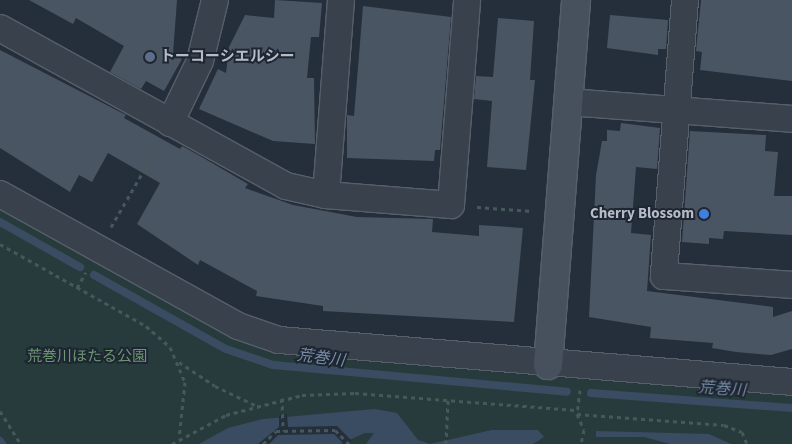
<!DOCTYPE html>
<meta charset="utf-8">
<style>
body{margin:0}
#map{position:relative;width:792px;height:444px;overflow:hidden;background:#252f3b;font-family:"Source Sans 3","Noto Sans JP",sans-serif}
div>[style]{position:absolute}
.green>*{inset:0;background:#273b3c}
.water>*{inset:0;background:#3a4c62}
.pier>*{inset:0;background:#252f3b}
.stream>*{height:8px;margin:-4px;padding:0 4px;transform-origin:4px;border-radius:4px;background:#3a4c62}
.building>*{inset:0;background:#495562}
.path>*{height:3px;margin-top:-1.5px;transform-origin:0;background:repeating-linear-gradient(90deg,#45585a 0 4px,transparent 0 8px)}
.roads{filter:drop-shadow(1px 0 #575f6a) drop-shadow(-1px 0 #575f6a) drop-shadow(0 1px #575f6a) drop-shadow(0 -1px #575f6a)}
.street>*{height:26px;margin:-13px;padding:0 13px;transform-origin:13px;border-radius:13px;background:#39414c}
.secondary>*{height:28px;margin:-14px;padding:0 14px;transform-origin:14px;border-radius:14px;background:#47515e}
.dots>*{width:14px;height:14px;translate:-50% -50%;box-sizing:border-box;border:2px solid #1e2631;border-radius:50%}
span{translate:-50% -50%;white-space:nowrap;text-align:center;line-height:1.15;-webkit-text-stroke:4px #1e2631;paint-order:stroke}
.poi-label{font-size:15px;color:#b5bcc7;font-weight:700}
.left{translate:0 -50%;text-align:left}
.right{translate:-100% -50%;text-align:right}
.park-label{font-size:15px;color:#6d9675}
.water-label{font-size:16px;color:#778ea9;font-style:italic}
</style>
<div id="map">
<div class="green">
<i style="clip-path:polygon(0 209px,232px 338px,276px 354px,792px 396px,792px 444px,0 444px)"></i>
</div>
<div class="water">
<i style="clip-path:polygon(375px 409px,397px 413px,418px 440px,430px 444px,492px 430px,538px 430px,544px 437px,533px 444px,366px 444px,374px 433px,365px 433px,340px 444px,199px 444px,228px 428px,263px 419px)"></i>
<i style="clip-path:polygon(596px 431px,709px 434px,731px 444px,670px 444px,644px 437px,596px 437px)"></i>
</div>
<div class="pier">
<i style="clip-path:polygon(287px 414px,288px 427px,337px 426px,352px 441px,344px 444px,334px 434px,278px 435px,269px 444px,258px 444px,279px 427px,279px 415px)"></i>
</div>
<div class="stream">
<i style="left:0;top:222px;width:92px;rotate:29.4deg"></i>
<i style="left:94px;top:275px;width:151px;rotate:29.3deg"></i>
<i style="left:226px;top:349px;width:50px;rotate:18.8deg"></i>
<i style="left:273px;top:365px;width:295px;rotate:5.2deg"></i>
<i style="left:591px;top:393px;width:202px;rotate:4.3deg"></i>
<i style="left:0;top:441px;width:4px;rotate:56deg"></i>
</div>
<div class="building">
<i style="clip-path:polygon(29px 0,177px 0,173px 54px,182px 59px,164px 91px,146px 81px,141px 89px,110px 72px,124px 46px,76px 18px,73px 24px)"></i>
<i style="clip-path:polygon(275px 0,322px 3px,319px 37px,311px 37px,307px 78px,314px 78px,315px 144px,273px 141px,199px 109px,218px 69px,226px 73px,229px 47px,245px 15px,274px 18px)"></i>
<i style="clip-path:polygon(701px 0,792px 0,792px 81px,700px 70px,702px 52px,696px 51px)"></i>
<i style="clip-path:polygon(363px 6px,451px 17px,440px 150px,435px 150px,434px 161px,347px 158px,347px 115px,354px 116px)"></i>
<i style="clip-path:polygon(610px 15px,668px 20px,666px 49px,658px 49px,658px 55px,607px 48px)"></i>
<i style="clip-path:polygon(498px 18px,534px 21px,530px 80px,535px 80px,526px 170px,487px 167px,492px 101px,474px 99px,476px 76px,493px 77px)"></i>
<i style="clip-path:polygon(0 50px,126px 115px,124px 118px,180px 149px,182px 146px,200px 156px,248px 184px,245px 188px,293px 205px,357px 217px,433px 219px,432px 232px,479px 236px,479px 225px,523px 228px,514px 322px,323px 311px,323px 306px,256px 296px,257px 291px,200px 260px,198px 265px,137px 224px,160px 183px,108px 153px,92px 182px,79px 175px,70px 192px,0 148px)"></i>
<i style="clip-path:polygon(621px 123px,660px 128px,657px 169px,636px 167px,631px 233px,651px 235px,647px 291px,773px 307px,773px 317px,792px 311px,792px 349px,771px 355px,736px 352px,712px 348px,713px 343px,650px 338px,651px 327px,589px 317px,596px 175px,602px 141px,607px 141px,607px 130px,620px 131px)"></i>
<i style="clip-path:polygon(690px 131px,766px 135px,765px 151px,778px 152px,774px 196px,792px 196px,792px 235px,724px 231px,723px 239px,709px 238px,709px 244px,682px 242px)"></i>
</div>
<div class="path">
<i style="left:477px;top:207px;width:55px;rotate:4.2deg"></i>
<i style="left:111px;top:227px;width:94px;rotate:-59.9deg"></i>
<i style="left:0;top:244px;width:167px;rotate:29.3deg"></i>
<i style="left:146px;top:326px;width:32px;rotate:41deg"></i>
<i style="left:170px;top:347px;width:38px;rotate:67deg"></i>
<i style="left:185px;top:382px;width:56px;rotate:96.1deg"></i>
<i style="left:77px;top:288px;width:18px;rotate:-61deg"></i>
<i style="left:179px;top:362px;width:43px;rotate:33.7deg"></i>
<i style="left:215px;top:386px;width:44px;rotate:25.4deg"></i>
<i style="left:580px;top:390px;width:24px;rotate:97deg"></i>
<i style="left:577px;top:414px;width:17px;rotate:66deg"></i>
<i style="left:584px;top:430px;width:14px;rotate:102deg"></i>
<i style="left:282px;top:398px;width:33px;rotate:88deg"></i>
<i style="left:0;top:411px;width:39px;rotate:58deg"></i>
<i style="left:577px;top:414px;width:147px;rotate:4.3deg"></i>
<i style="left:724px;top:425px;width:19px;rotate:21deg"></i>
<i style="left:742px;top:432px;width:13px;rotate:67deg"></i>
<i style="left:172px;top:444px;width:61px;rotate:-28.2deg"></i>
<i style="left:226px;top:415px;width:79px;rotate:-14.7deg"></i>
<i style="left:302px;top:395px;width:53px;rotate:-2.2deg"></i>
<i style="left:355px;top:393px;width:224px;rotate:4.4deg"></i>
<i style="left:263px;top:444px;width:18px;rotate:-45deg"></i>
<i style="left:276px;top:431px;width:59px;rotate:-1deg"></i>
<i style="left:335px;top:430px;width:20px;rotate:45deg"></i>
<i style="left:446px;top:444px;width:44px;rotate:-87.4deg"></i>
</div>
<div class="roads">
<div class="street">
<i style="left:685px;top:0;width:277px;rotate:94.4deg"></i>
<i style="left:664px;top:276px;width:128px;rotate:4deg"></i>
<i style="left:0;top:28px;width:327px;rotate:28.9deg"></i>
<i style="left:286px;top:186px;width:41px;rotate:12.7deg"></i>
<i style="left:326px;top:195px;width:125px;rotate:4.6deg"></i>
<i style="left:451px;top:205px;width:206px;rotate:-85.5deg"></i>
<i style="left:568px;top:102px;width:225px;rotate:4.3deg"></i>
<i style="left:170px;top:123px;width:69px;rotate:-64.2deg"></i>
<i style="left:200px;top:61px;width:63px;rotate:-76.2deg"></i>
<i style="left:0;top:194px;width:272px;rotate:29deg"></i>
<i style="left:238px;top:326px;width:43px;rotate:18.9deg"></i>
<i style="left:279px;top:340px;width:515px;rotate:4.68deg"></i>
<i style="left:326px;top:195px;width:196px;rotate:-85.6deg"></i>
</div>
<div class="secondary">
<i style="left:548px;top:365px;width:366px;rotate:-85.6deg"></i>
</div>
</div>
<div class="dots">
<i style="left:150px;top:57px;background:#5c6f8a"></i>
<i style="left:704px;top:214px;background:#3f7fe0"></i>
</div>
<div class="poi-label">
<span class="left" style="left:160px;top:57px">トーコーシエルシー</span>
<span class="right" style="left:694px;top:214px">Cherry Blossom</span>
</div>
<div class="park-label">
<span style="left:87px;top:357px">荒巻川ほたる公園</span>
</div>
<div class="water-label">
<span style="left:321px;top:358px;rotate:7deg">荒巻川</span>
<span style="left:722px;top:389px;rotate:4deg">荒巻川</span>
</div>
</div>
